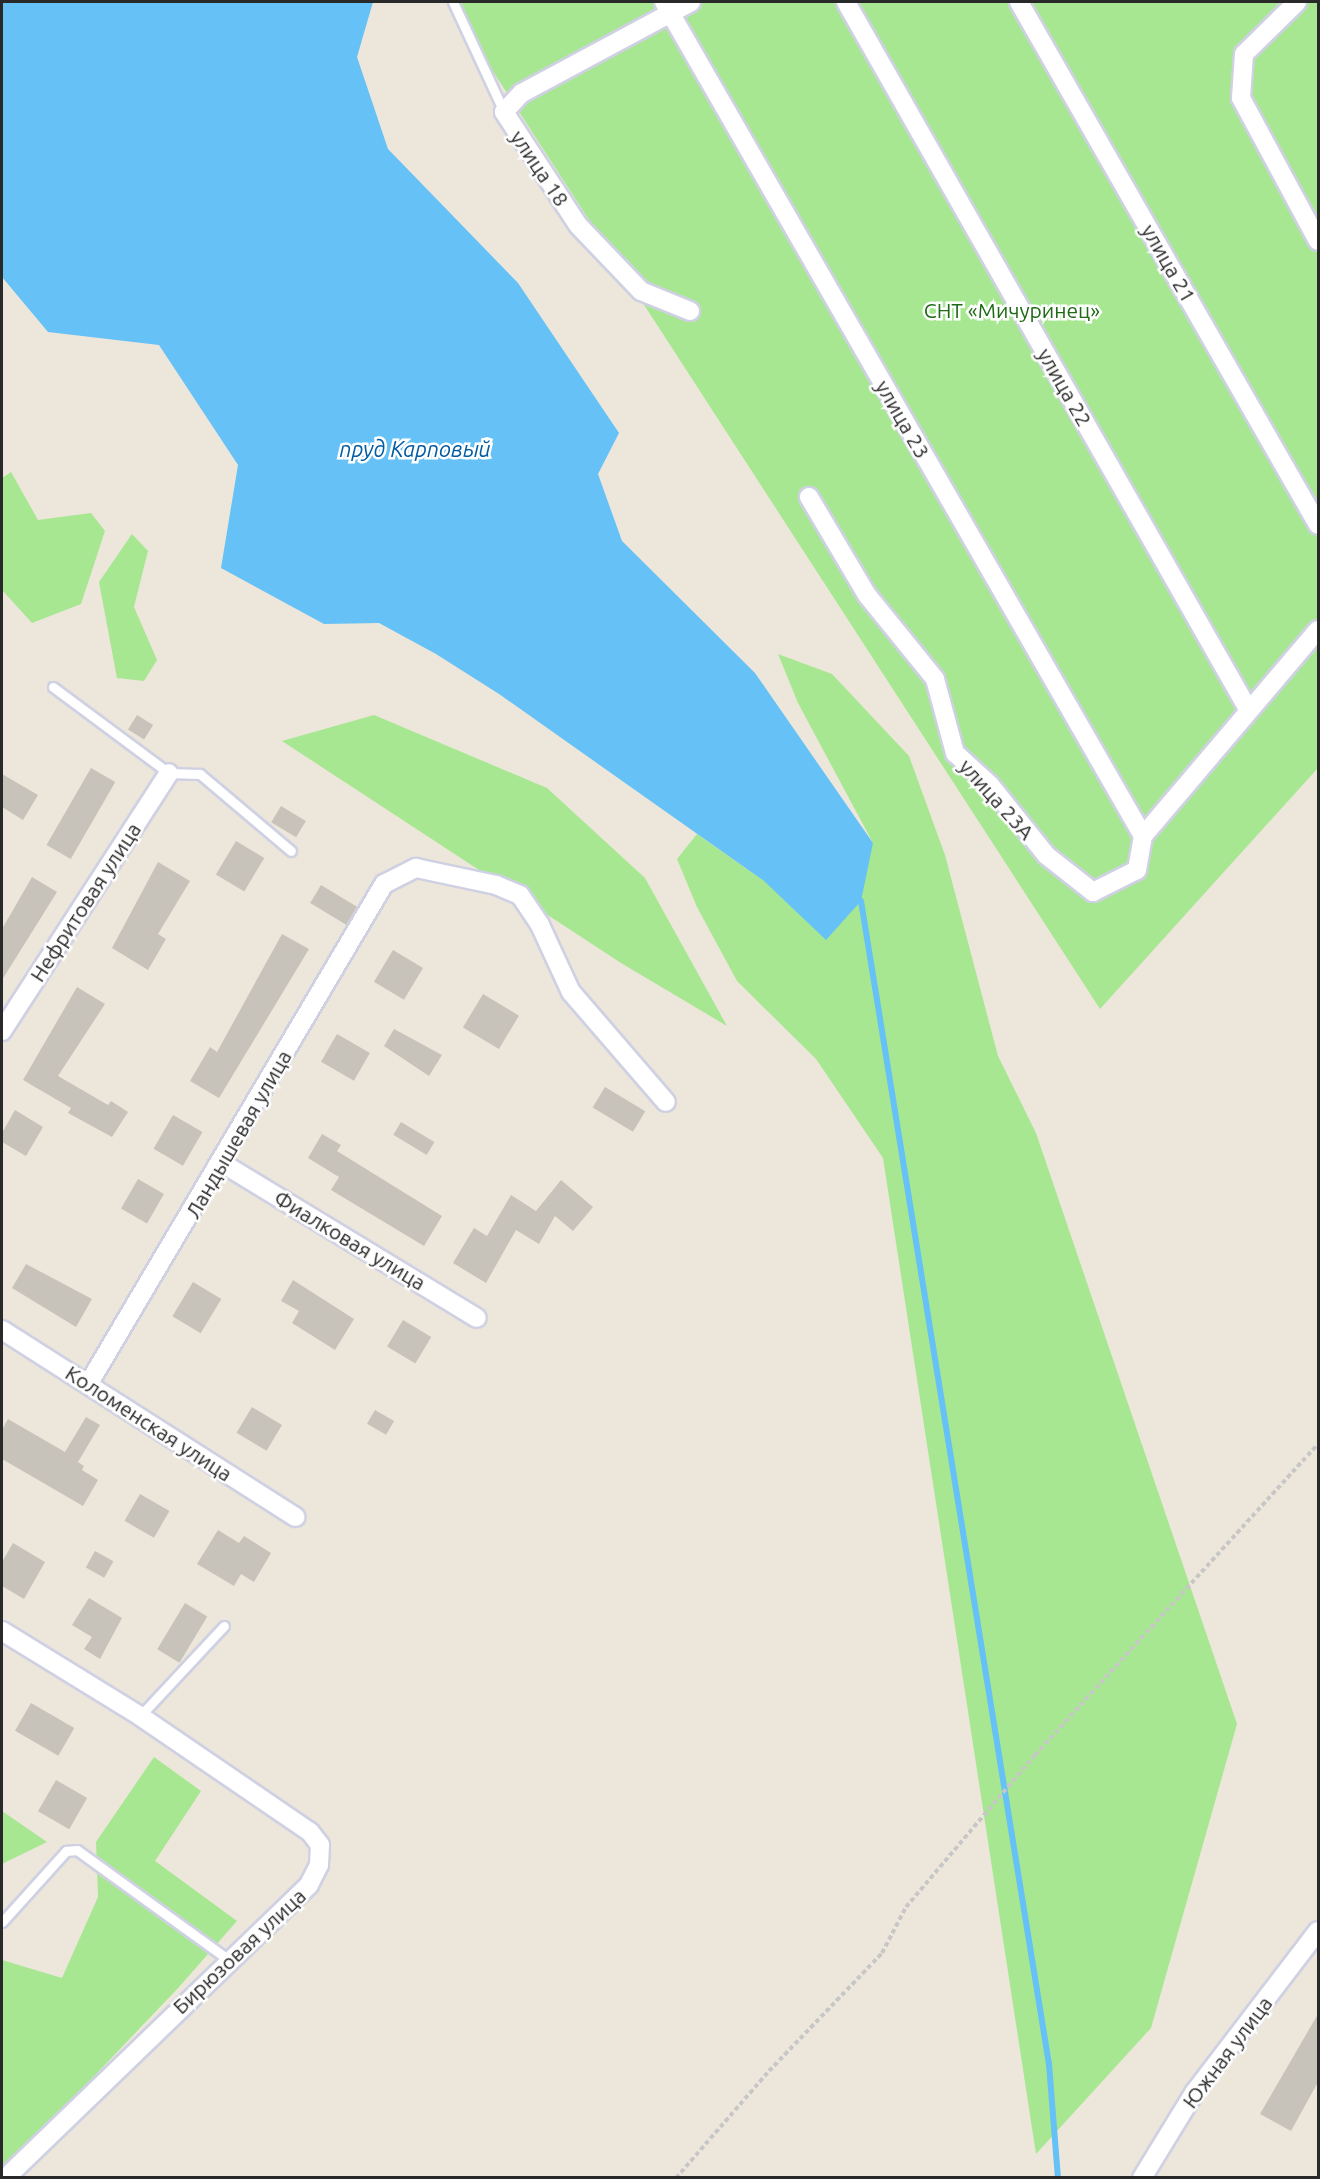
<!DOCTYPE html>
<meta charset="utf-8">
<style>
body{margin:0}
#map{position:relative;width:1320px;height:2179px;overflow:hidden;background:#ede6da;font-family:Ubuntu,sans-serif}
div>[style]{position:absolute}
.green>*{inset:0;background:#a7e792}
.water>*{inset:0;background:#65c1f6}
.stream>*{height:6px;margin:-3px;padding:0 3px;transform-origin:3px;border-radius:3px;background:#65c1f6}
.building>*{inset:0;background:#c8c3ba;transform-origin:0 0}
.path>*{height:4px;margin-top:-2px;transform-origin:0;background:repeating-linear-gradient(90deg,#c7c7c7 0 4.5px,transparent 0 7.5px)}
.roads{filter:drop-shadow(2px 0 #cfd1e3) drop-shadow(-2px 0 #cfd1e3) drop-shadow(0 2px #cfd1e3) drop-shadow(0 -2px #cfd1e3)}
.service>*{height:9px;margin:-4.5px;padding:0 4.5px;transform-origin:4.5px;border-radius:4.5px;background:#fff}
.minor>*{height:18px;margin:-9px;padding:0 9px;transform-origin:9px;border-radius:9px;background:#fff}
span{translate:-50% -50%;white-space:nowrap;text-align:center;line-height:1.15;-webkit-text-stroke:5px #fff;paint-order:stroke}
.street-label{font-size:21px;color:#292929}
.park-label{font-size:21px;color:#1e6a15}
.water-label{font-size:22px;color:#045ca2;font-style:italic}
.frame{position:absolute;inset:0;border:3px solid #292929;pointer-events:none}
</style>
<div id="map">
<div class="green">
<i style="clip-path:polygon(448px 2px,1318px 2px,1318px 768px,1100px 1009px)"></i>
<i style="clip-path:polygon(11px 472px,38px 520px,91px 513px,105px 531px,81px 604px,32px 623px,2px 590px,2px 478px)"></i>
<i style="clip-path:polygon(132px 534px,148px 551px,134px 607px,157px 660px,144px 681px,117px 678px,99px 582px)"></i>
<i style="clip-path:polygon(778px 654px,832px 674px,909px 756px,945px 855px,998px 1056px,1036px 1133px,1237px 1724px,1151px 2028px,1036px 2154px,883px 1158px,816px 1059px,737px 981px,697px 907px,677px 859px,697px 834px,764px 881px,873px 843px,798px 703px)"></i>
<i style="clip-path:polygon(374px 715px,547px 788px,645px 878px,727px 1026px,621px 963px,282px 741px)"></i>
<i style="clip-path:polygon(154px 1757px,201px 1791px,155px 1861px,237px 1921px,179px 1987px,2px 2173px,2px 1960px,62px 1978px,98px 1897px,96px 1842px)"></i>
<i style="clip-path:polygon(2px 1811px,47px 1842px,2px 1864px)"></i>
</div>
<div class="water">
<i style="clip-path:polygon(2px 2px,373px 2px,357px 57px,388px 149px,518px 283px,619px 433px,598px 474px,622px 541px,755px 673px,873px 843px,861px 901px,826px 940px,764px 881px,499px 694px,436px 654px,379px 623px,324px 624px,221px 568px,238px 465px,159px 345px,48px 332px,2px 277px)"></i>
</div>
<div class="stream">
<i style="left:861px;top:901px;width:1178px;rotate:80.82deg"></i>
<i style="left:1049px;top:2064px;width:114px;rotate:85.5deg"></i>
</div>
<div class="building">
<i style="left:137px;top:715px;width:19px;height:17px;rotate:32deg"></i>
<i style="left:91px;top:768px;width:28px;height:89px;rotate:30deg"></i>
<i style="clip-path:polygon(2px 774px,38px 795px,23px 820px,2px 807px)"></i>
<i style="left:281px;top:806px;width:29px;height:19px;rotate:31deg"></i>
<i style="left:236px;top:841px;width:33px;height:39px;rotate:31deg"></i>
<i style="clip-path:polygon(158px 862px,190px 881px,158px 934px,166px 939px,148px 970px,112px 948px)"></i>
<i style="clip-path:polygon(32px 877px,57px 892px,2px 980px,2px 929px)"></i>
<i style="left:321px;top:885px;width:42px;height:21px;rotate:31deg"></i>
<i style="clip-path:polygon(282px 934px,309px 949px,219px 1098px,190px 1081px,210px 1047px,217px 1052px)"></i>
<i style="left:393px;top:950px;width:35px;height:37px;rotate:31deg"></i>
<i style="clip-path:polygon(77px 987px,105px 1004px,58px 1076px,108px 1105px,111px 1101px,128px 1112px,112px 1137px,68px 1113px,71px 1108px,23px 1080px)"></i>
<i style="left:483px;top:994px;width:42px;height:39px;rotate:31deg"></i>
<i style="clip-path:polygon(394px 1029px,442px 1055px,429px 1076px,384px 1046px)"></i>
<i style="left:337px;top:1034px;width:38px;height:32px;rotate:30deg"></i>
<i style="left:605px;top:1087px;width:47px;height:24px;rotate:31deg"></i>
<i style="clip-path:polygon(15px 1110px,43px 1127px,26px 1156px,2px 1142px,2px 1133px)"></i>
<i style="left:173px;top:1115px;width:34px;height:39px;rotate:30deg"></i>
<i style="left:401px;top:1122px;width:39px;height:15px;rotate:31deg"></i>
<i style="clip-path:polygon(322px 1134px,341px 1145px,337px 1151px,442px 1216px,424px 1246px,331px 1190px,339px 1177px,308px 1158px)"></i>
<i style="left:138px;top:1179px;width:30px;height:34px;rotate:30deg"></i>
<i style="clip-path:polygon(561px 1180px,593px 1207px,573px 1231px,555px 1216px,539px 1244px,516px 1230px,486px 1283px,453px 1263px,474px 1228px,487px 1236px,511px 1195px,536px 1211px)"></i>
<i style="clip-path:polygon(26px 1264px,92px 1299px,76px 1327px,12px 1288px)"></i>
<i style="clip-path:polygon(293px 1280px,354px 1319px,335px 1350px,292px 1323px,299px 1311px,281px 1301px)"></i>
<i style="left:193px;top:1282px;width:33px;height:40px;rotate:31deg"></i>
<i style="left:403px;top:1320px;width:33px;height:31px;rotate:31deg"></i>
<i style="left:252px;top:1407px;width:35px;height:30px;rotate:31deg"></i>
<i style="left:375px;top:1410px;width:22px;height:16px;rotate:30deg"></i>
<i style="clip-path:polygon(86px 1417px,100px 1425px,78px 1462px,84px 1466px,82px 1470px,98px 1480px,83px 1506px,2px 1459px,2px 1430px,8px 1419px,65px 1452px)"></i>
<i style="left:140px;top:1494px;width:34px;height:31px;rotate:30deg"></i>
<i style="clip-path:polygon(218px 1530px,239px 1543px,244px 1536px,271px 1553px,254px 1582px,241px 1574px,234px 1586px,197px 1564px)"></i>
<i style="clip-path:polygon(13px 1543px,45px 1562px,24px 1599px,2px 1586px,2px 1562px)"></i>
<i style="left:95px;top:1551px;width:21px;height:19px;rotate:29deg"></i>
<i style="clip-path:polygon(89px 1598px,122px 1618px,100px 1659px,84px 1649px,92px 1637px,72px 1625px)"></i>
<i style="left:185px;top:1603px;width:26px;height:54px;rotate:31deg"></i>
<i style="left:31px;top:1703px;width:50px;height:32px;rotate:30deg"></i>
<i style="left:56px;top:1780px;width:36px;height:36px;rotate:30deg"></i>
<i style="clip-path:polygon(1318px 2014px,1318px 2082px,1291px 2131px,1260px 2114px)"></i>
</div>
<div class="path">
<i style="left:676px;top:2178px;width:142px;rotate:-49deg"></i>
<i style="left:769px;top:2071px;width:163px;rotate:-46.2deg"></i>
<i style="left:882px;top:1953px;width:52px;rotate:-62.4deg"></i>
<i style="left:906px;top:1907px;width:199px;rotate:-49.7deg"></i>
<i style="left:1035px;top:1755px;width:420px;rotate:-47.7deg"></i>
</div>
<div class="roads">
<div class="service">
<i style="left:453px;top:2px;width:121px;rotate:65.1deg"></i>
<i style="left:53px;top:687px;width:144px;rotate:36.6deg"></i>
<i style="left:169px;top:773px;width:31px;rotate:2deg"></i>
<i style="left:200px;top:774px;width:119px;rotate:40.2deg"></i>
<i style="left:140px;top:1716px;width:123px;rotate:-47deg"></i>
<i style="left:2px;top:1922px;width:96px;rotate:-48deg"></i>
<i style="left:66px;top:1851px;width:11px;rotate:-5deg"></i>
<i style="left:77px;top:1850px;width:188px;rotate:35.9deg"></i>
</div>
<div class="minor">
<i style="left:664px;top:2px;width:962px;rotate:60.13deg"></i>
<i style="left:846px;top:2px;width:813px;rotate:60.38deg"></i>
<i style="left:1019px;top:2px;width:602px;rotate:60.24deg"></i>
<i style="left:1297px;top:2px;width:74px;rotate:135.5deg"></i>
<i style="left:1244px;top:54px;width:44px;rotate:93.9deg"></i>
<i style="left:1241px;top:98px;width:162px;rotate:61.7deg"></i>
<i style="left:690px;top:311px;width:53px;rotate:-157.8deg"></i>
<i style="left:641px;top:291px;width:91px;rotate:-133.7deg"></i>
<i style="left:578px;top:225px;width:135px;rotate:-123.2deg"></i>
<i style="left:504px;top:112px;width:26px;rotate:-47deg"></i>
<i style="left:522px;top:93px;width:192px;rotate:-28.3deg"></i>
<i style="left:809px;top:497px;width:114px;rotate:59.4deg"></i>
<i style="left:867px;top:595px;width:108px;rotate:51deg"></i>
<i style="left:935px;top:679px;width:77px;rotate:74.9deg"></i>
<i style="left:955px;top:753px;width:47px;rotate:42.4deg"></i>
<i style="left:990px;top:785px;width:90px;rotate:51.3deg"></i>
<i style="left:1046px;top:855px;width:60px;rotate:38.2deg"></i>
<i style="left:1093px;top:892px;width:49px;rotate:-26.6deg"></i>
<i style="left:1137px;top:870px;width:35px;rotate:-80deg"></i>
<i style="left:1143px;top:836px;width:270px;rotate:-49.7deg"></i>
<i style="left:2px;top:1031px;width:307px;rotate:-57.1deg"></i>
<i style="left:222px;top:1163px;width:298px;rotate:31.3deg"></i>
<i style="left:2px;top:1330px;width:348px;rotate:32.5deg"></i>
<i style="left:89px;top:1383px;width:580px;rotate:-59.41deg"></i>
<i style="left:384px;top:884px;width:36px;rotate:-27deg"></i>
<i style="left:416px;top:868px;width:82px;rotate:12deg"></i>
<i style="left:496px;top:885px;width:26px;rotate:23deg"></i>
<i style="left:520px;top:895px;width:36px;rotate:56deg"></i>
<i style="left:540px;top:925px;width:74px;rotate:65.2deg"></i>
<i style="left:571px;top:992px;width:145px;rotate:49.2deg"></i>
<i style="left:2px;top:1631px;width:162px;rotate:31.6deg"></i>
<i style="left:140px;top:1716px;width:206px;rotate:34.3deg"></i>
<i style="left:310px;top:1832px;width:16px;rotate:52deg"></i>
<i style="left:320px;top:1845px;width:20px;rotate:93deg"></i>
<i style="left:319px;top:1865px;width:22px;rotate:117deg"></i>
<i style="left:309px;top:1885px;width:421px;rotate:136deg"></i>
<i style="left:1142px;top:2178px;width:100px;rotate:-58.5deg"></i>
<i style="left:1194px;top:2093px;width:204px;rotate:-52.6deg"></i>
</div>
</div>
<div class="street-label">
<span style="left:540px;top:168px;rotate:56deg">улица 18</span>
<span style="left:1169px;top:263px;rotate:60deg">улица 21</span>
<span style="left:1065px;top:387px;rotate:60deg">улица 22</span>
<span style="left:903px;top:419px;rotate:60deg">улица 23</span>
<span style="left:997px;top:799px;rotate:48deg">улица 23А</span>
<span style="left:85px;top:902px;rotate:-57deg">Нефритовая улица</span>
<span style="left:238px;top:1134px;rotate:-60deg">Ландышевая улица</span>
<span style="left:350px;top:1240px;rotate:31deg">Фиалковая улица</span>
<span style="left:149px;top:1423px;rotate:33deg">Коломенская улица</span>
<span style="left:239px;top:1951px;rotate:-43deg">Бирюзовая улица</span>
<span style="left:1227px;top:2052px;rotate:-53deg">Южная улица</span>
</div>
<div class="park-label">
<span style="left:1012px;top:310px">СНТ «Мичуринец»</span>
</div>
<div class="water-label">
<span style="left:415px;top:449px">пруд Карповый</span>
</div>
<div class="frame"></div>
</div>
